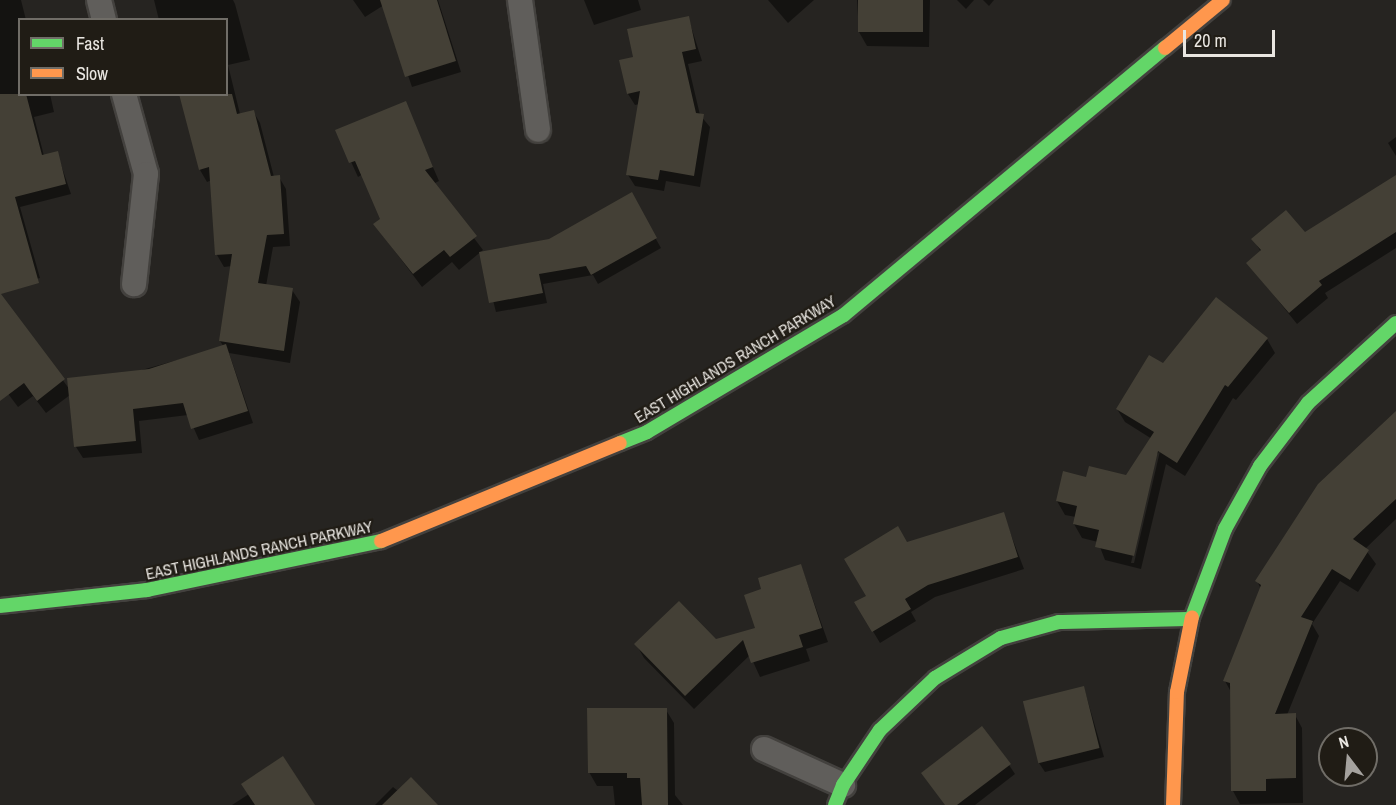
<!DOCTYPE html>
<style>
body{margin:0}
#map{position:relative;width:1396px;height:805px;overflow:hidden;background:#262421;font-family:"Archivo Narrow",sans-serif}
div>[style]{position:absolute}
.shadow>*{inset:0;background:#0007}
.building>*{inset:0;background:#444036;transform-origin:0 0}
.roads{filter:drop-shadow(2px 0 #43413e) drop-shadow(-2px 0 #43413e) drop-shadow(0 2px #43413e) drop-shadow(0 -2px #43413e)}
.street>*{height:24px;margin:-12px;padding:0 12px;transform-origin:12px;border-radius:12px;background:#605e5b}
.fast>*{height:14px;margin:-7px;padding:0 7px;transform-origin:7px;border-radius:7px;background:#63d668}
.slow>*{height:14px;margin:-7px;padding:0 7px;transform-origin:7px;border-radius:7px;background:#ff974d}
span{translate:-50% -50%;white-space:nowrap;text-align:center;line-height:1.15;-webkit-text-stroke:4.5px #201c15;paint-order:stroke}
.street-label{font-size:16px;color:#e9e6e1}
.legend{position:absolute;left:18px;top:18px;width:210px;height:78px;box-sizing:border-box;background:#201c15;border:2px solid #706d67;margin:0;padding:8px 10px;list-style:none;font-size:18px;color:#e9e6e1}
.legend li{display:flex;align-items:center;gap:12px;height:30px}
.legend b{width:30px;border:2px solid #706d67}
.north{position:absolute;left:1318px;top:727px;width:60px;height:60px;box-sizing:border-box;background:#201c15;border:2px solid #706d67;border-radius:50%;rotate:344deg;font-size:16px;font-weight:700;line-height:24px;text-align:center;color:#e9e6e1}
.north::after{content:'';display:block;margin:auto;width:21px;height:27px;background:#a5a29e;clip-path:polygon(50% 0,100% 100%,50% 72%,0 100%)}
.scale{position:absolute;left:1183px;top:30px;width:92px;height:27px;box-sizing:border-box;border:3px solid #e9e6e1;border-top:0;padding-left:8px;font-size:18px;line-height:21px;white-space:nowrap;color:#e9e6e1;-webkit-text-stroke:4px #201c15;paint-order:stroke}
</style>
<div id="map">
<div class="shadow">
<i style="clip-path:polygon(0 0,21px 0,26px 20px,20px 20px,20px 94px,50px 94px,54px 112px,34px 117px,44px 156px,57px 153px,71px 194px,20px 207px,40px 278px,0 289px)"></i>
<i style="clip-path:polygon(154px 0,233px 0,235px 4px,250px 60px,228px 65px,240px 114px,253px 111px,260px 123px,274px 177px,279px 177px,286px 189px,290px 246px,273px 247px,266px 286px,292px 290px,300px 302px,290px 363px,229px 353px,253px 423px,199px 440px,188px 415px,139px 421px,142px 453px,83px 458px,76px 447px,70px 395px,46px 413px,33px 396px,18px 407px,0 383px,0 313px,9px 307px,70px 390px,224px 347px,220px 341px,232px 266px,224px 267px,217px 255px,212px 180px,207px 182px,200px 170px,226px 94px,226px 20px,159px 20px)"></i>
<i style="clip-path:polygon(353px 0,438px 0,461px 72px,412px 87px,384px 5px,365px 17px)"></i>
<i style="clip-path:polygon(584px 0,638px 0,641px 10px,594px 25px)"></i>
<i style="clip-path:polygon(768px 0,814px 0,788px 23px)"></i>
<i style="clip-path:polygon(857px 0,930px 0,929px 47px,867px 46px,859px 32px)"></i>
<i style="clip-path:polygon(957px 0,974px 0,966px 9px)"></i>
<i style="clip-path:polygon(983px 0,994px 0,989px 6px)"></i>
<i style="clip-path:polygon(688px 17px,702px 61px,688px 64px,700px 115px,710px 127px,700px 187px,666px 181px,664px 191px,635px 186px,628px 175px,640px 104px,635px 105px,628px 94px,635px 58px)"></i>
<i style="clip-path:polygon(405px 103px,439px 181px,433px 184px,483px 250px,459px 270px,452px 262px,422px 287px,375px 225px,382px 220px,363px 174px,358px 177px,337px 131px)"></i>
<i style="clip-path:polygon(1396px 137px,1396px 156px,1388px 143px)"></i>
<i style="clip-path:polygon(1396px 177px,1396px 248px,1325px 293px,1328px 298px,1297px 324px,1248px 263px,1261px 252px,1253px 239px,1305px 234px)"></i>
<i style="clip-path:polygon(631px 195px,661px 248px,598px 284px,593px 275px,543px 284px,547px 303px,496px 312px,481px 253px,549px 241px)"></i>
<i style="clip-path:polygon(evenodd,1267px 339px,1275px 353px,1236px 400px,1233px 398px,1185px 476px,1166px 464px,1141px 569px,1105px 560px,1098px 542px,1082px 538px,1074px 524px,1076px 517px,1065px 515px,1057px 501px,1087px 478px,1127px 476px,1152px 439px,1125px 422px,1117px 409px,1163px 365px,1267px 339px,1160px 451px,1134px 563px,1131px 563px,1156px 455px,1160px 451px)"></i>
<i style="clip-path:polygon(1396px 416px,1396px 519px,1365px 549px,1376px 564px,1358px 592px,1340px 581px,1312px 624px,1319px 636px,1287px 715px,1295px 715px,1302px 728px,1303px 803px,1240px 804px,1233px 791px,1231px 692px,1225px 681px,1261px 589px,1257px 581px)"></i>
<i style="clip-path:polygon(1003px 514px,1024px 569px,935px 597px,911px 612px,916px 621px,880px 643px,856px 603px)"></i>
<i style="clip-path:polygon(801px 566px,828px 642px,806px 649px,810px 661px,760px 677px,750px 655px,694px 709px,644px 658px,636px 644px,715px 641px,756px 629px,763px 590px)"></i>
<i style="clip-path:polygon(1084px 688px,1104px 757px,1045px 772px,1039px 763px)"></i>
<i style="clip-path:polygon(666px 710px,674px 723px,675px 795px,683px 805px,615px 805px,613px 786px,597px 786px,589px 772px)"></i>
<i style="clip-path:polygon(1009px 765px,1015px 774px,975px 805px,945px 805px)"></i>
<i style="clip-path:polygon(393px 787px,398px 791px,436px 805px,375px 805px)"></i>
<i style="clip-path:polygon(249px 794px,313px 805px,232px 805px)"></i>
</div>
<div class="building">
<i style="clip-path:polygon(380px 0,437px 0,456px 61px,405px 77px)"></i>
<i style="left:858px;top:0;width:65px;height:32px"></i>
<i style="clip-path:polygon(689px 16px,696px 49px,682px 52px,696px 113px,704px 114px,694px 176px,660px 170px,658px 180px,626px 175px,640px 91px,627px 94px,619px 60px,633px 57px,627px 29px)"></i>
<i style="clip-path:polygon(0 94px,26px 94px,42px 155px,58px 151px,66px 184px,15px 197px,39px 283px,1px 294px,65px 379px,37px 401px,24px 383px,0 401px)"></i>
<i style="clip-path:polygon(179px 94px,232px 94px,237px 114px,254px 110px,271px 176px,280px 175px,284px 234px,267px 235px,258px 283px,293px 288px,284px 351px,219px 341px,232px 254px,215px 255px,209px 167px,199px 170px)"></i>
<i style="clip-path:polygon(406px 101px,433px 167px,425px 170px,477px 236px,450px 257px,444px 250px,413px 274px,373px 224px,380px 219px,355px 161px,349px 163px,335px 130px)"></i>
<i style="clip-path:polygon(1396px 175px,1396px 232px,1319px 281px,1322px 285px,1289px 313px,1246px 263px,1261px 250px,1251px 239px,1286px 210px,1305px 232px)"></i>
<i style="clip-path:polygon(632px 192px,657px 238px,591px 275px,586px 266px,539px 274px,543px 293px,489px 303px,479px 252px,549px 239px)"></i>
<i style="clip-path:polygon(1216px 297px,1268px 338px,1228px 387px,1225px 385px,1177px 463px,1158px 451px,1134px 556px,1095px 547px,1099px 530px,1073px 524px,1077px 506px,1056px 501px,1063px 471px,1086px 477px,1089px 466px,1126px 475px,1154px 432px,1116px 409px,1149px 355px,1163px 363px)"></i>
<i style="clip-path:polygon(226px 344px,248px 411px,191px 429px,183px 403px,133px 409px,136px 441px,74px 447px,67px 378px,149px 369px)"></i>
<i style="clip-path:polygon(1396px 411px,1396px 499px,1353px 539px,1369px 550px,1350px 580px,1332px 569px,1301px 617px,1313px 621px,1275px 714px,1296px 713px,1296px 778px,1266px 779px,1266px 791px,1231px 791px,1230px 683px,1223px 681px,1261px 585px,1255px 581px,1318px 484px)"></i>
<i style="clip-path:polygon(1004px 512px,1018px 557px,928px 585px,905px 599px,911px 609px,872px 632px,854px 602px,866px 596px,844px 559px,898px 526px,907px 542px)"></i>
<i style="clip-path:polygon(801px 564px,822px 628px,799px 635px,803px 647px,751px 663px,743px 640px,685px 696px,634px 644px,679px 601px,716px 639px,755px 628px,744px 595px,761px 589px,758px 578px)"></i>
<i style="left:1084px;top:686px;width:64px;height:63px;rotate:76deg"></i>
<i style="clip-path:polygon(587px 708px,667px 708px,668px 805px,642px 805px,640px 778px,627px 778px,627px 773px,588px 773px)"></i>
<i style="clip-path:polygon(982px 726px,1011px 764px,957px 805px,945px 805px,921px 773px)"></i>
<i style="clip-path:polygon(283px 756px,315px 805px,255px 805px,241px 784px)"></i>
<i style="clip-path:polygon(411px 777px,438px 805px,382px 805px)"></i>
</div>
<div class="roads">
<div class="street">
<i style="left:99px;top:0;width:21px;rotate:76deg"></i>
<i style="left:520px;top:0;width:131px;rotate:82.1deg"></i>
<i style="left:124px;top:94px;width:83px;rotate:74.6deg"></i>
<i style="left:146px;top:174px;width:111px;rotate:96.2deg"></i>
<i style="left:764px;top:749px;width:87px;rotate:24.5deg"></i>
</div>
<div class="fast">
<i style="left:620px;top:443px;width:29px;rotate:-22deg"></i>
<i style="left:647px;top:432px;width:229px;rotate:-30.7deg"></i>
<i style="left:844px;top:315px;width:418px;rotate:-39.8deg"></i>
<i style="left:0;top:606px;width:148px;rotate:-6.2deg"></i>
<i style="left:147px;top:590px;width:239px;rotate:-11.8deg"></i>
<i style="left:1192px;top:617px;width:94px;rotate:-69.4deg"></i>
<i style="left:1225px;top:529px;width:72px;rotate:-60.9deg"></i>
<i style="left:1260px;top:466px;width:79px;rotate:-52.7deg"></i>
<i style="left:1308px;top:403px;width:119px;rotate:-42.3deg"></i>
<i style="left:835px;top:805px;width:22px;rotate:-68deg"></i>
<i style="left:843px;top:785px;width:66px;rotate:-56.1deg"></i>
<i style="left:880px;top:730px;width:76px;rotate:-43.4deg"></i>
<i style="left:935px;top:678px;width:77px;rotate:-31.2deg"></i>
<i style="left:1001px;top:638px;width:60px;rotate:-15.4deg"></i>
<i style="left:1059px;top:622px;width:132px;rotate:-1.3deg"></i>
</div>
<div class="slow">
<i style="left:1165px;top:48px;width:75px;rotate:-39.6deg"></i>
<i style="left:381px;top:541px;width:258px;rotate:-22.3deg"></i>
<i style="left:1173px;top:805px;width:113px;rotate:-88deg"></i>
<i style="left:1177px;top:692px;width:76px;rotate:-78.7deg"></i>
</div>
</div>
<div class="street-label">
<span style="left:735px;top:359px;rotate:-31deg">EAST HIGHLANDS RANCH PARKWAY</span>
<span style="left:259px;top:550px;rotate:-12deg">EAST HIGHLANDS RANCH PARKWAY</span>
</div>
<ul class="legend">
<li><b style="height:8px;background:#63d668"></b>Fast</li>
<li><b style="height:8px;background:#ff974d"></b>Slow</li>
</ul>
<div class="north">N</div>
<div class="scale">20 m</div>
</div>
